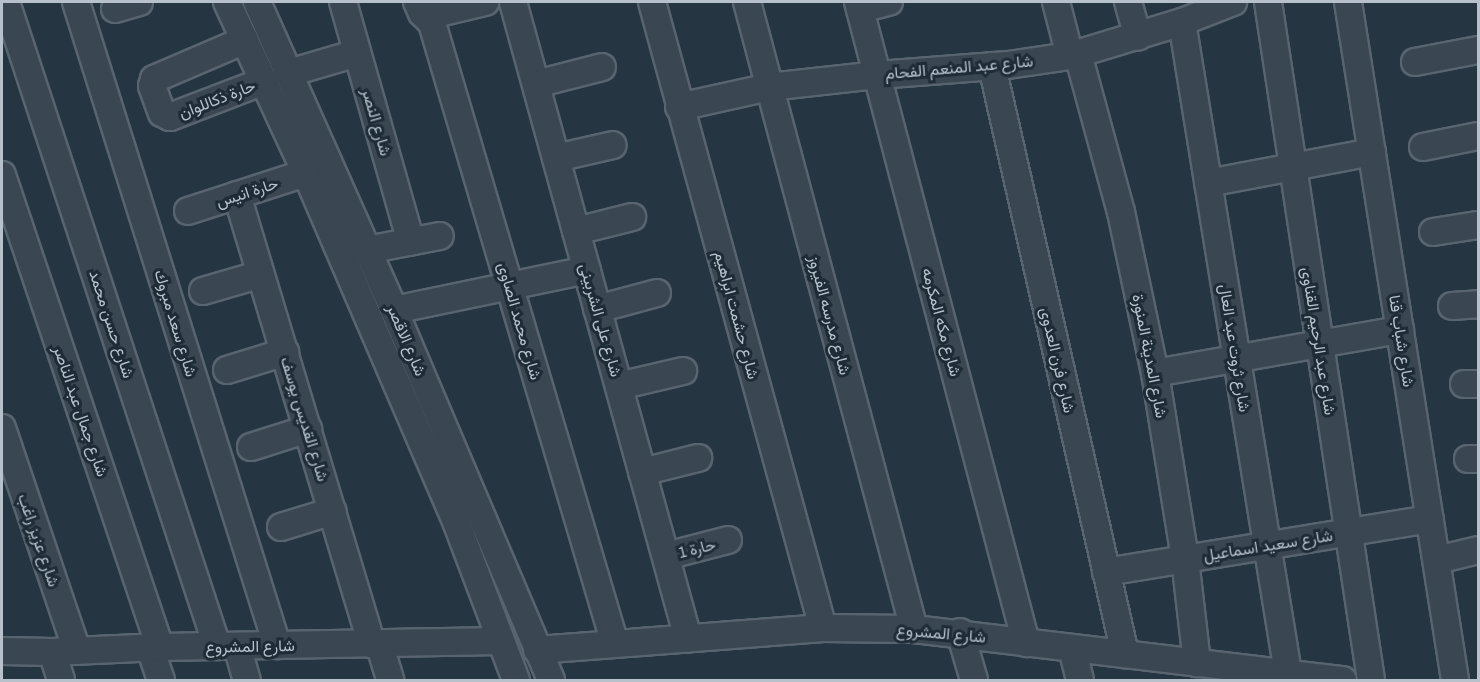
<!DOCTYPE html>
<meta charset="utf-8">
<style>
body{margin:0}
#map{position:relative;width:1480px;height:682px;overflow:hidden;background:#253542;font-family:"Archivo Narrow",Vazirmatn,sans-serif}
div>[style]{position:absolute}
.roads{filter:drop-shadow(2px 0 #58646f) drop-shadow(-2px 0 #58646f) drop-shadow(0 2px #58646f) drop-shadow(0 -2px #58646f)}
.minor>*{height:26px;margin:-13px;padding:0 13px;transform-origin:13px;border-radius:13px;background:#3a4652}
span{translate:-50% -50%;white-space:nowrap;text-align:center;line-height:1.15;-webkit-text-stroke:6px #1e2c37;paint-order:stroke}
.street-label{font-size:16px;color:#b7c1cc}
.frame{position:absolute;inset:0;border:3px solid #b7c1cc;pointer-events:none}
</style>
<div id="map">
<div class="roads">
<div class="minor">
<i style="left:6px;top:2px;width:678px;rotate:71.86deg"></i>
<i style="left:76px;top:2px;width:674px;rotate:72.64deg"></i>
<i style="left:227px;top:2px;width:188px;rotate:65.2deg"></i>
<i style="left:306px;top:173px;width:382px;rotate:66.7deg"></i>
<i style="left:457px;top:524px;width:167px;rotate:69.3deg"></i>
<i style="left:257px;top:2px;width:337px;rotate:66deg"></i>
<i style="left:394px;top:310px;width:402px;rotate:67deg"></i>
<i style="left:343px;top:2px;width:249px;rotate:74.2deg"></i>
<i style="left:417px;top:2px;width:12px;rotate:66deg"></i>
<i style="left:422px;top:13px;width:14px;rotate:45deg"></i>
<i style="left:432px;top:23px;width:647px;rotate:73.58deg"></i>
<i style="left:513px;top:2px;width:660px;rotate:74.62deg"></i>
<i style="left:652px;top:2px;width:649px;rotate:74.72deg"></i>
<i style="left:747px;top:2px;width:649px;rotate:75.09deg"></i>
<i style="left:858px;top:2px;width:663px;rotate:75.31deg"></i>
<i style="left:1056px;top:2px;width:56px;rotate:75.5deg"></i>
<i style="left:1128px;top:2px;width:36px;rotate:74deg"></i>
<i style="left:1268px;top:2px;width:686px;rotate:81.36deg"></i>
<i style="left:1348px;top:2px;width:686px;rotate:81.03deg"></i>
<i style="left:115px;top:9px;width:25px;rotate:-16deg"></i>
<i style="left:860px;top:9px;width:30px;rotate:-14deg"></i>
<i style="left:426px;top:16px;width:61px;rotate:-13.3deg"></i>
<i style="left:1182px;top:22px;width:660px;rotate:80.75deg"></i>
<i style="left:245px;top:40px;width:99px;rotate:156.8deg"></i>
<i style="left:154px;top:79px;width:7px;rotate:106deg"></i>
<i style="left:152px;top:86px;width:29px;rotate:70deg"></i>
<i style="left:162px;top:113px;width:9px;rotate:27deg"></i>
<i style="left:170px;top:117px;width:101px;rotate:-21deg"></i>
<i style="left:1078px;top:54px;width:164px;rotate:74.8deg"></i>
<i style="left:1121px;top:212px;width:165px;rotate:78.1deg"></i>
<i style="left:1155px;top:373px;width:188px;rotate:80.8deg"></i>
<i style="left:1185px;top:559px;width:105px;rotate:83.4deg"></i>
<i style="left:1415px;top:62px;width:64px;rotate:-10.8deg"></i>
<i style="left:992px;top:66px;width:603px;rotate:77.25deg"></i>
<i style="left:289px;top:73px;width:71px;rotate:-16.4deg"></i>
<i style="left:536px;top:84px;width:68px;rotate:-14.4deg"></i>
<i style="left:679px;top:107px;width:92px;rotate:-12.5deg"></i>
<i style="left:769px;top:87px;width:110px;rotate:-6.3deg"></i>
<i style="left:878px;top:75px;width:130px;rotate:-4.4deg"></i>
<i style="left:1008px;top:65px;width:63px;rotate:-8.3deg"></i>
<i style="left:1070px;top:56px;width:117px;rotate:-16.9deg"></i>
<i style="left:1182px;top:22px;width:55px;rotate:-21.4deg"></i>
<i style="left:1423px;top:147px;width:56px;rotate:-11.3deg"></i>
<i style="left:556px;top:158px;width:58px;rotate:-12.8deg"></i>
<i style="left:2px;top:175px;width:498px;rotate:71.5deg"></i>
<i style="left:1208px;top:183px;width:167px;rotate:-10.7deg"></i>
<i style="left:237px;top:195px;width:469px;rotate:73.3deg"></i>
<i style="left:188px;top:211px;width:124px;rotate:-17.9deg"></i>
<i style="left:576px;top:231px;width:58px;rotate:-14deg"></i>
<i style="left:1433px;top:232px;width:46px;rotate:-8.8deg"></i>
<i style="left:367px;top:250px;width:74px;rotate:-10.9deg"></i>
<i style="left:203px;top:291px;width:60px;rotate:-16.3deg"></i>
<i style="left:1452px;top:306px;width:26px;rotate:-4deg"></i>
<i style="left:597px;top:309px;width:62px;rotate:-14.9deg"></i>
<i style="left:394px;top:310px;width:197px;rotate:-11.7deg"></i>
<i style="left:227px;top:370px;width:61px;rotate:-17.2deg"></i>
<i style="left:1155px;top:373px;width:249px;rotate:-10deg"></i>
<i style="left:1464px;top:384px;width:14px"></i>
<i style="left:619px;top:386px;width:66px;rotate:-13.2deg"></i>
<i style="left:2px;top:428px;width:235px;rotate:71.4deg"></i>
<i style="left:251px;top:447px;width:60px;rotate:-17.5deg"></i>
<i style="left:1468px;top:459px;width:10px"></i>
<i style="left:642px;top:472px;width:58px;rotate:-14deg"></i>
<i style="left:281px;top:527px;width:54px;rotate:-17.1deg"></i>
<i style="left:666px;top:556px;width:64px;rotate:-14.5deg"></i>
<i style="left:1437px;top:560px;width:42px;rotate:-13.7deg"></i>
<i style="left:1106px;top:572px;width:328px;rotate:-9.3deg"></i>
<i style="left:960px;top:632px;width:50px;rotate:73.7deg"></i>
<i style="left:379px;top:643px;width:39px;rotate:73deg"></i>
<i style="left:237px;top:646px;width:35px;rotate:74deg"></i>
<i style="left:150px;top:648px;width:34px;rotate:71deg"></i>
<i style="left:1072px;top:648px;width:33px;rotate:76deg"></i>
<i style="left:537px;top:650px;width:287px;rotate:-4.4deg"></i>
<i style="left:823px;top:628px;width:91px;rotate:0.6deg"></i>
<i style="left:914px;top:629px;width:432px;rotate:6.8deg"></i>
<i style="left:2px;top:651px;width:50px;rotate:1.1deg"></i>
<i style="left:52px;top:652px;width:108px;rotate:-2.7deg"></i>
<i style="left:160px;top:647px;width:340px;rotate:-1deg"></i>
<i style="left:52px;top:652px;width:29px;rotate:72deg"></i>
</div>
</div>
<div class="street-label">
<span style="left:959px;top:67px;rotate:-5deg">شارع عبد المنعم الفحام</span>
<span style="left:217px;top:99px;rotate:-21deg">حارة ذكاللوان</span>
<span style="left:377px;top:122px;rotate:74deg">شارع النصر</span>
<span style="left:247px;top:192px;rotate:-18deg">حارة انيس</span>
<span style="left:737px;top:315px;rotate:75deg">شارع حشمت ابراهيم</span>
<span style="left:830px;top:315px;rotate:75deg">شارع مدرسه الفيروز</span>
<span style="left:601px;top:320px;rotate:74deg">شارع على الشربينى</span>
<span style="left:520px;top:321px;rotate:74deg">شارع محمد الصاوى</span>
<span style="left:942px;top:322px;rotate:75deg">شارع مكه المكرمه</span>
<span style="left:176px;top:323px;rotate:73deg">شارع سعد مبروك</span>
<span style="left:112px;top:324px;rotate:72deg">شارع حسن محمد</span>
<span style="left:407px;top:340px;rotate:67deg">شارع الاقصر</span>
<span style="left:1319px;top:341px;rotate:81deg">شارع عبد الرحيم القناوى</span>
<span style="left:1402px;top:341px;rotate:81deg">شارع شباب قنا</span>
<span style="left:1235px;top:348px;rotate:81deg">شارع ثروت عبد العال</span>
<span style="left:1150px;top:356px;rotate:79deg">شارع المدينة المنورة</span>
<span style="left:1058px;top:360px;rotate:77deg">شارع فرن العدوى</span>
<span style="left:81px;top:411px;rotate:71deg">شارع جمال عبد الناصر</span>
<span style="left:305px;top:419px;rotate:73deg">شارع القديس يوسف</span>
<span style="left:39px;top:540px;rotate:71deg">شارع عزيز راغب</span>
<span style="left:1268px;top:545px;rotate:-9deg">شارع سعيد اسماعيل</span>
<span style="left:697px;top:548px;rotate:-14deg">حارة 1</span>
<span style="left:941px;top:633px;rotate:5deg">شارع المشروع</span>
<span style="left:250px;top:646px;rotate:-1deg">شارع المشروع</span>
</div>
<div class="frame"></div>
</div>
